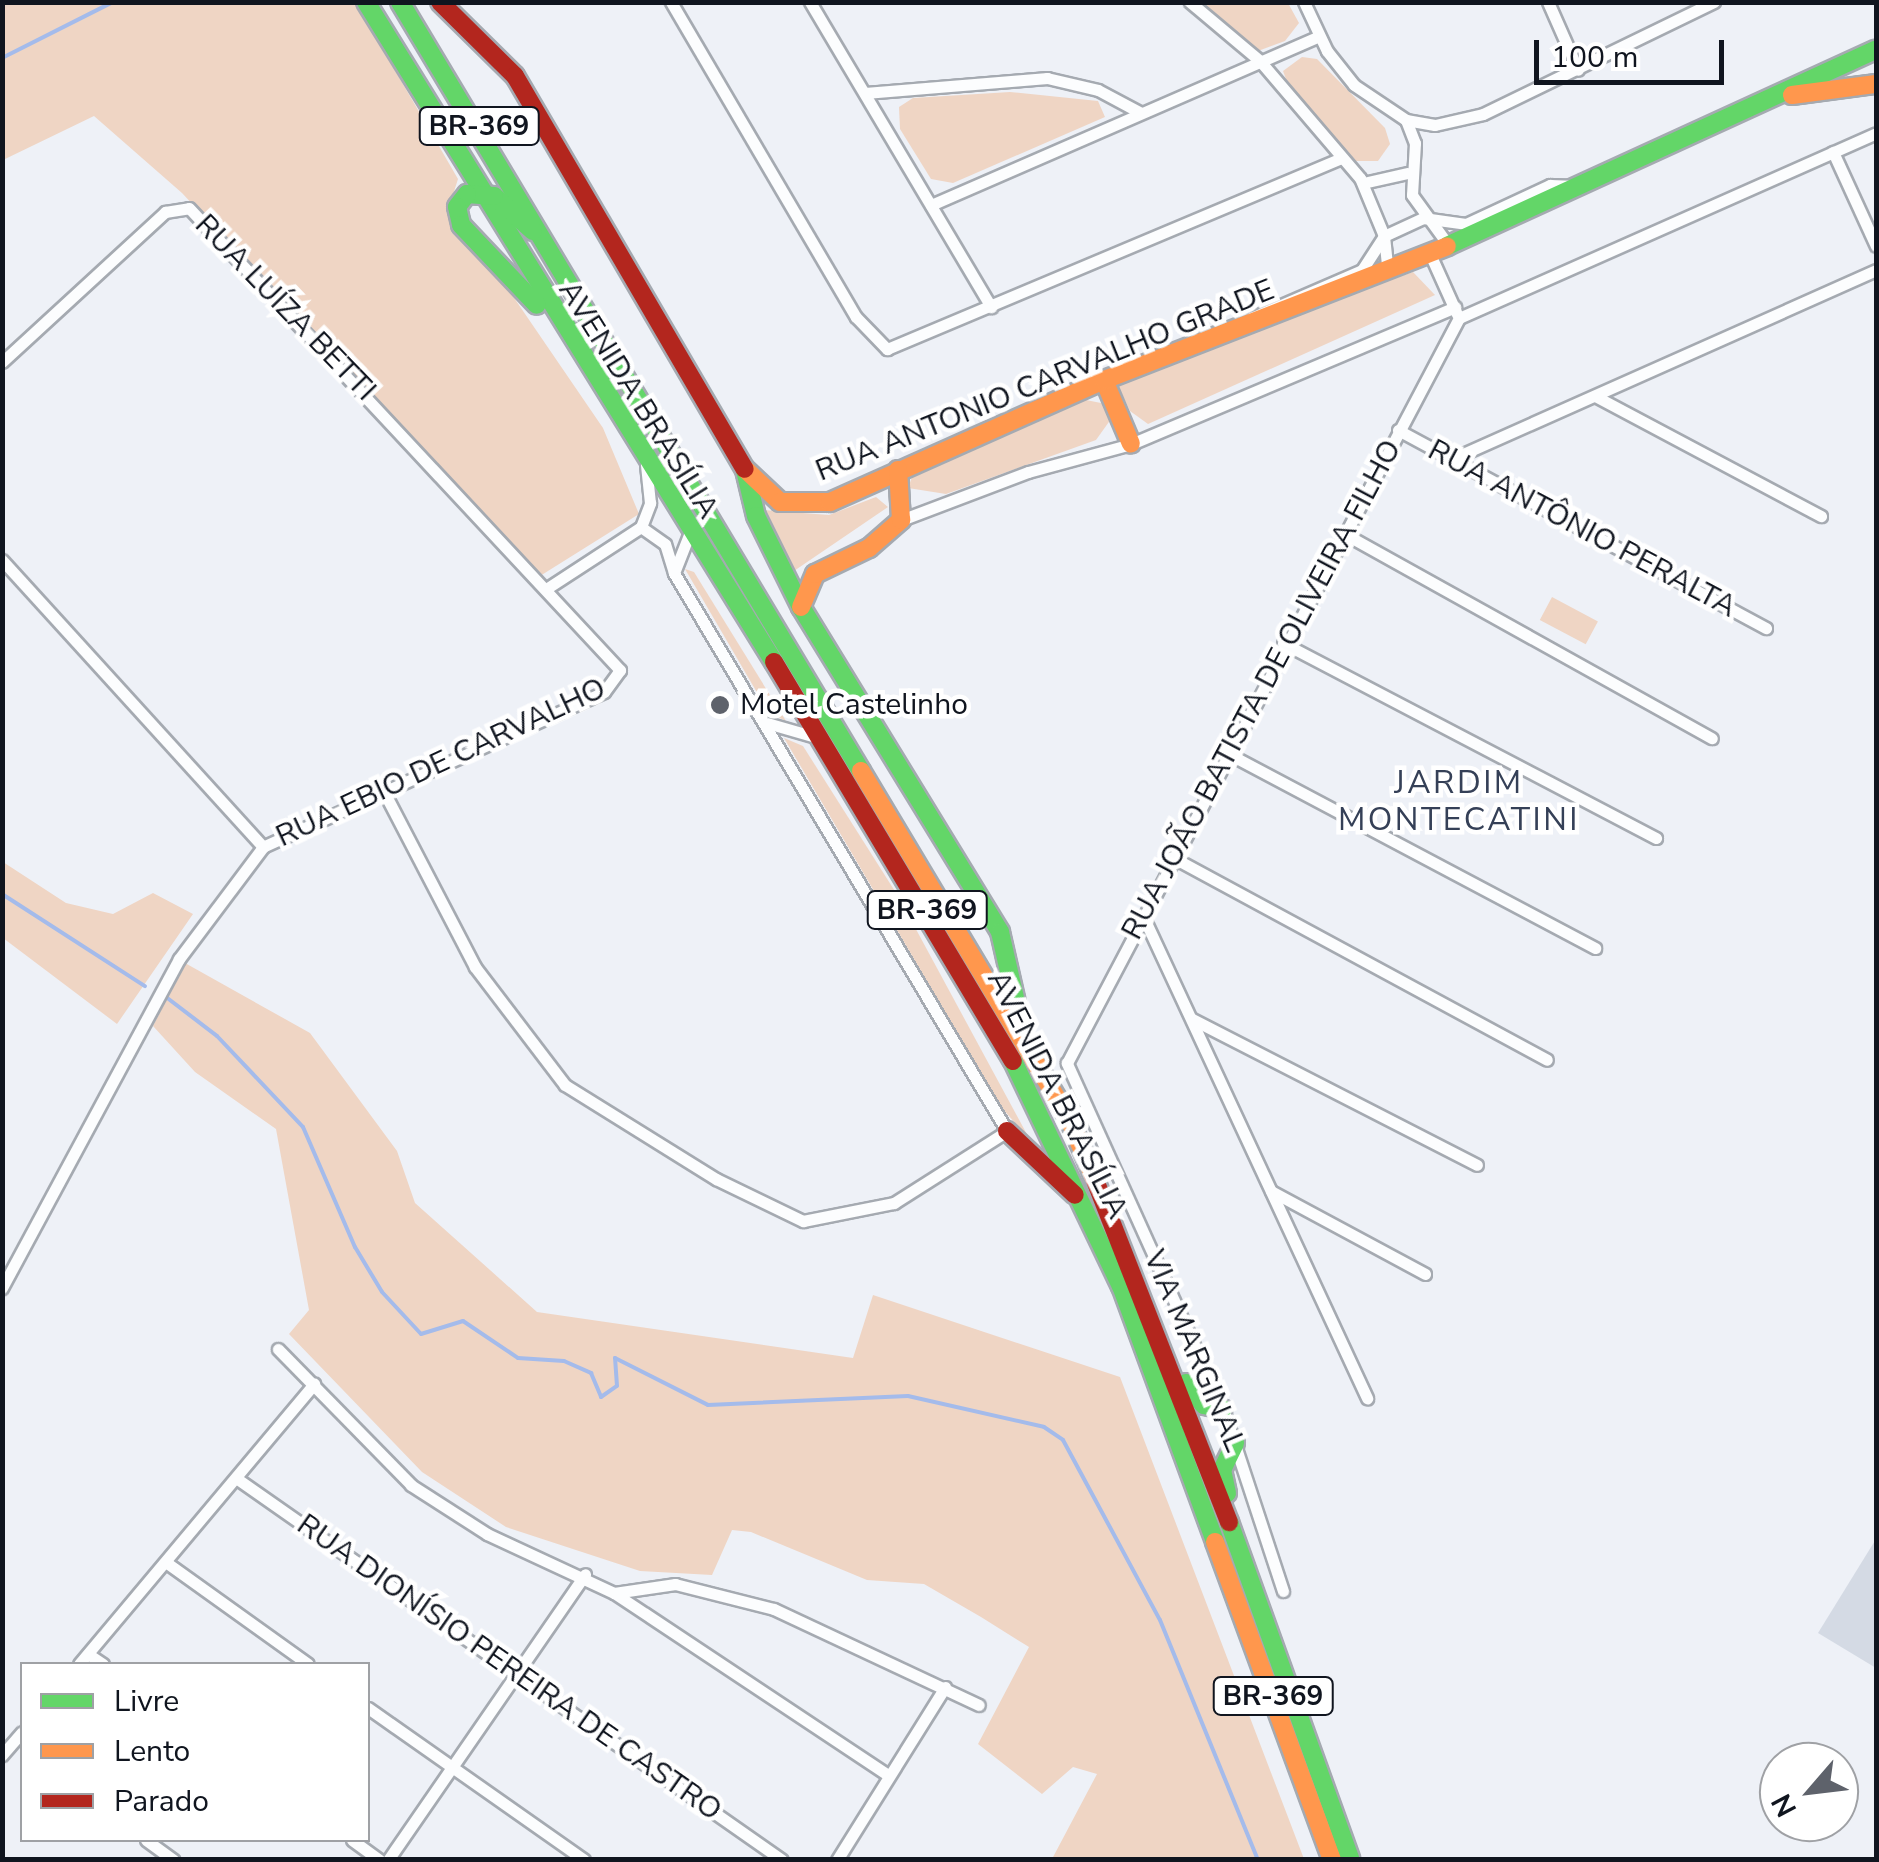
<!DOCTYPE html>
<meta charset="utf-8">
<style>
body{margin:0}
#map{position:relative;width:1879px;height:1862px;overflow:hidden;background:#eef1f7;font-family:"Nunito Sans",sans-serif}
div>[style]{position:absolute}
.green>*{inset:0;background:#efd5c4;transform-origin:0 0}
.stream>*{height:4px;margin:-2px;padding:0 2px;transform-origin:2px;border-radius:2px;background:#a4bbeb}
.building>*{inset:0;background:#d4dae4}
.roads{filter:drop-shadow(2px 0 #a5aab1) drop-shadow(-2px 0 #a5aab1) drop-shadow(0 2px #a5aab1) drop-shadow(0 -2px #a5aab1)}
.street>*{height:11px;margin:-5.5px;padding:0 5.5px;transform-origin:5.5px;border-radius:5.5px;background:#fcfdfe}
.fast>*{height:18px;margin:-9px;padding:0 9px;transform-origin:9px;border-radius:9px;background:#63d668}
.slow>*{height:18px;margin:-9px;padding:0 9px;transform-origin:9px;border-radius:9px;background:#ff974d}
.jam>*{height:18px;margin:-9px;padding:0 9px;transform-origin:9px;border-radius:9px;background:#b3261e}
.dots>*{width:28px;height:28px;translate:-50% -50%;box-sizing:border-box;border:5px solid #fff;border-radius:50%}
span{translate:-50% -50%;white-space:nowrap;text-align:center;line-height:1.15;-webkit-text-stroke:9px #fff;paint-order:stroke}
.shield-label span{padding:2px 8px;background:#fff;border:2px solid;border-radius:8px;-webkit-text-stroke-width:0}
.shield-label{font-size:28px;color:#10151f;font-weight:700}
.street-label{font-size:30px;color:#10151f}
.poi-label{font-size:30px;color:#10151f}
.left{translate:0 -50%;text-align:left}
.neighbourhood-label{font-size:32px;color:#354057;letter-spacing:2.5px}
.frame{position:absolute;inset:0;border:5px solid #10151f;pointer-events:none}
.legend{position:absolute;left:20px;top:1662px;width:350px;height:180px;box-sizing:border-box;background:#fff;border:2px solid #9fa1a5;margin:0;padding:12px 18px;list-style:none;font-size:30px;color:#10151f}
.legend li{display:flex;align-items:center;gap:20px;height:50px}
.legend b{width:50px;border:2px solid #9fa1a5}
.north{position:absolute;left:1759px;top:1742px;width:100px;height:100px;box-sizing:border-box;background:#fff;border:2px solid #9fa1a5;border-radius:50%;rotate:242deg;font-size:28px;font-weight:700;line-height:40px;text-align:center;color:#10151f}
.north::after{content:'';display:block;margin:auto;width:35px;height:45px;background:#5e626b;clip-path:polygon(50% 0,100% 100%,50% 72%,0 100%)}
.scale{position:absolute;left:1534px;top:40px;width:190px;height:45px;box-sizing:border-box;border:5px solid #10151f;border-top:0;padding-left:12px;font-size:30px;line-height:35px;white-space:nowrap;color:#10151f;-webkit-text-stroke:8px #fff;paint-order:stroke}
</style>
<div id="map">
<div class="green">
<i style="clip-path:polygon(3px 3px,356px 3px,458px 179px,450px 204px,603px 428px,639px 514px,540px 576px,182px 193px,94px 116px,3px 160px)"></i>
<i style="clip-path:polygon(1200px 3px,1288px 3px,1299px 23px,1285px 41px,1258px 51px)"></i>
<i style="clip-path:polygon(1302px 57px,1317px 59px,1385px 128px,1390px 144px,1378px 161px,1353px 161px,1289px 87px,1283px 71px)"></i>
<i style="clip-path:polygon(1010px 92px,1098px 101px,1105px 117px,953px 183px,931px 179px,900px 129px,899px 107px,913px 98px)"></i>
<i style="clip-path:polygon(1413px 272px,1435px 295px,1148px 424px,1130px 411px,1118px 386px,1232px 334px)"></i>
<i style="clip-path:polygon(1081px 399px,1106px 404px,1111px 419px,1096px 440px,946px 494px,908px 488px,912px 477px,964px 447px)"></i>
<i style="clip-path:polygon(876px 497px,888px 507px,791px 573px,763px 510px,829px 515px)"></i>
<i style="clip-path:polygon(685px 569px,694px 572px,786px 721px,769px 713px)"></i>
<i style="left:1552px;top:597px;width:52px;height:26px;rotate:28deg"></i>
<i style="clip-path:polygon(784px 738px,803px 746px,898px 896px,1030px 1140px,1001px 1107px)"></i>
<i style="clip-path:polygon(3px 862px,66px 903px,113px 914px,153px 893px,193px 914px,117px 1024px,3px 938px)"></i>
<i style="clip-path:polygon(185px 963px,310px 1033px,397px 1151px,415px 1203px,537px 1312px,853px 1358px,873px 1295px,1120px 1377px,1304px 1859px,1052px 1859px,1097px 1774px,1073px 1767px,1042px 1794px,978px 1744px,1029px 1647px,981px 1617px,924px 1584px,867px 1580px,751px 1532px,732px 1530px,712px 1575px,640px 1571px,506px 1527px,422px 1472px,289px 1334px,309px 1310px,276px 1129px,195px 1072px,153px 1026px)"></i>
</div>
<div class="stream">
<i style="left:2px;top:58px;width:124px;rotate:-26.8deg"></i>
<i style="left:2px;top:894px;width:170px;rotate:32.8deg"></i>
<i style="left:166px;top:997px;width:64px;rotate:37.4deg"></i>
<i style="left:217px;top:1036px;width:125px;rotate:46.6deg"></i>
<i style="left:303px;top:1127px;width:131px;rotate:66.6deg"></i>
<i style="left:355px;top:1247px;width:52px;rotate:59deg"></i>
<i style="left:382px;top:1292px;width:57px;rotate:47.1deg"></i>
<i style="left:421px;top:1334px;width:44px;rotate:-17.2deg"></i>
<i style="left:463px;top:1321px;width:66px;rotate:33.9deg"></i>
<i style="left:518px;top:1358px;width:46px;rotate:3.7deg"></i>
<i style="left:564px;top:1361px;width:30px;rotate:24deg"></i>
<i style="left:591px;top:1373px;width:26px;rotate:67deg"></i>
<i style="left:601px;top:1397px;width:19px;rotate:-35deg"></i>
<i style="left:617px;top:1386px;width:28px;rotate:-94deg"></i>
<i style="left:615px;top:1358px;width:104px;rotate:26.8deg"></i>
<i style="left:708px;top:1405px;width:200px;rotate:-2.6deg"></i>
<i style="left:908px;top:1396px;width:139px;rotate:12.8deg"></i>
<i style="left:1044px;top:1427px;width:23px;rotate:34deg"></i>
<i style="left:1063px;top:1440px;width:204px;rotate:61.7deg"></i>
<i style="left:1160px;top:1620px;width:259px;rotate:67.8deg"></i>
</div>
<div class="building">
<i style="clip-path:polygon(1876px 1539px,1876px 1668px,1818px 1633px)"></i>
</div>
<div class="roads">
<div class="street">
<i style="left:671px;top:2px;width:365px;rotate:59.6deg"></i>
<i style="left:856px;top:317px;width:45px;rotate:45.9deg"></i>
<i style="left:887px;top:349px;width:491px;rotate:-22.8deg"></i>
<i style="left:810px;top:2px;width:355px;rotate:59.3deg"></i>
<i style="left:1190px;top:2px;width:92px;rotate:40.1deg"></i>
<i style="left:1260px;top:61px;width:154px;rotate:49.5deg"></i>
<i style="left:1360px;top:178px;width:63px;rotate:67.5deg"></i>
<i style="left:1384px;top:236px;width:36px;rotate:84deg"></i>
<i style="left:1304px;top:2px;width:54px;rotate:64.9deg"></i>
<i style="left:1327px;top:51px;width:43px;rotate:51.5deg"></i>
<i style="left:1354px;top:85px;width:63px;rotate:33.9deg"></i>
<i style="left:1406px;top:120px;width:29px;rotate:10deg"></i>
<i style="left:1435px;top:125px;width:49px;rotate:-12.9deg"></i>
<i style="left:1483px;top:114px;width:257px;rotate:-25.9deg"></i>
<i style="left:1548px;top:2px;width:74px;rotate:66.2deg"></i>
<i style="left:865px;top:93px;width:183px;rotate:-4.7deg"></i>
<i style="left:1047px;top:78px;width:52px;rotate:13.2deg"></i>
<i style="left:1098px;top:90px;width:47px;rotate:28.2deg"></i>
<i style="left:1406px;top:120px;width:25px;rotate:69deg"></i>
<i style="left:1415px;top:143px;width:52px;rotate:93.3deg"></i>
<i style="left:1412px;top:195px;width:63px;rotate:54deg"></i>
<i style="left:1833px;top:152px;width:103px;rotate:65.4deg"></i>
<i style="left:1363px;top:183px;width:45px;rotate:-12.8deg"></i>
<i style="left:931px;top:205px;width:423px;rotate:-23.5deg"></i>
<i style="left:1430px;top:254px;width:66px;rotate:65.8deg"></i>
<i style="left:1251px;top:318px;width:121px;rotate:-23.4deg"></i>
<i style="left:1362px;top:270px;width:40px;rotate:-57.1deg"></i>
<i style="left:1384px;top:236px;width:43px;rotate:-24.8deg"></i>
<i style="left:1423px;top:218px;width:43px;rotate:7.9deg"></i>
<i style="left:1466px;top:224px;width:93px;rotate:-24.9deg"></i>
<i style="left:1550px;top:185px;width:27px;rotate:2deg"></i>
<i style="left:1459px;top:318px;width:456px;rotate:-23.9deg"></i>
<i style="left:2px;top:362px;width:222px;rotate:-42.6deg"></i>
<i style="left:165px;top:212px;width:24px;rotate:-9deg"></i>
<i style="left:189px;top:208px;width:632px;rotate:46.99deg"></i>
<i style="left:620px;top:670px;width:27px;rotate:126deg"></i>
<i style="left:604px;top:692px;width:375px;rotate:155.6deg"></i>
<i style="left:263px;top:847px;width:140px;rotate:126.9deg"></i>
<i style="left:179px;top:959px;width:374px;rotate:118.3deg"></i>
<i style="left:1595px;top:396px;width:256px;rotate:28deg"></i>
<i style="left:1398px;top:430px;width:418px;rotate:28.3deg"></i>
<i style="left:1454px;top:458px;width:462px;rotate:-24deg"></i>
<i style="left:901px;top:520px;width:136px;rotate:-20.7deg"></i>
<i style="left:1028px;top:472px;width:107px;rotate:-15.2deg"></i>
<i style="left:1131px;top:444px;width:352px;rotate:-22.9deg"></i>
<i style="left:1343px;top:533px;width:422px;rotate:29.1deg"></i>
<i style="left:2px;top:560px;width:388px;rotate:47.7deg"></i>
<i style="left:674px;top:573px;width:41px;rotate:-68.5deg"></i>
<i style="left:549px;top:587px;width:110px;rotate:-33.1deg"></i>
<i style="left:641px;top:527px;width:26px;rotate:-69deg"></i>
<i style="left:650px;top:503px;width:39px;rotate:-96deg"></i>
<i style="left:1283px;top:643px;width:421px;rotate:27.6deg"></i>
<i style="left:767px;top:723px;width:54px;rotate:16.1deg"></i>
<i style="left:1225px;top:752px;width:419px;rotate:27.9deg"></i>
<i style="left:384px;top:792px;width:197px;rotate:62.5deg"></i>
<i style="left:475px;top:967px;width:148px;rotate:52.7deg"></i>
<i style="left:565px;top:1085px;width:178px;rotate:31.9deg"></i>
<i style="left:716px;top:1179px;width:97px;rotate:25.8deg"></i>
<i style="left:803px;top:1221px;width:93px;rotate:-11.2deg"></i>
<i style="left:894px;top:1203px;width:134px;rotate:-32.5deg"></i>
<i style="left:1007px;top:1131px;width:650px;rotate:-120.83deg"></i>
<i style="left:674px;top:573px;width:30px;rotate:-107deg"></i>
<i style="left:665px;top:544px;width:29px;rotate:-145deg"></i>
<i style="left:1172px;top:857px;width:426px;rotate:28.4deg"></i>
<i style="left:1143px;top:916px;width:532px;rotate:65.07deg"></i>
<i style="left:1192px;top:1019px;width:320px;rotate:27.1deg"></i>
<i style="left:1271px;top:1191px;width:175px;rotate:28.3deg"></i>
<i style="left:278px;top:1349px;width:190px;rotate:45.6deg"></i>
<i style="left:411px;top:1485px;width:90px;rotate:32.8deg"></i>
<i style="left:487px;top:1534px;width:140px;rotate:24.9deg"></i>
<i style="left:614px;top:1593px;width:62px;rotate:-8.4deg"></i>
<i style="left:675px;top:1584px;width:102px;rotate:14.2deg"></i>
<i style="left:774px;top:1609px;width:226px;rotate:25.1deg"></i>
<i style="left:236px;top:1478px;width:666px;rotate:34.98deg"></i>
<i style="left:167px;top:1563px;width:173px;rotate:35.6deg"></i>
<i style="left:1283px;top:1591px;width:192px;rotate:-108.2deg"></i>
<i style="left:1223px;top:1409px;width:380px;rotate:-114.3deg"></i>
<i style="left:1067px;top:1063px;width:842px;rotate:-62.25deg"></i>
<i style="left:614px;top:1593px;width:330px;rotate:33.6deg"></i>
<i style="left:88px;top:1654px;width:18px;rotate:34deg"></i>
<i style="left:79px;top:1664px;width:366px;rotate:-50deg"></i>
<i style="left:368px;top:1708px;width:264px;rotate:35.1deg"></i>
<i style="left:2px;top:1755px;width:30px;rotate:-49deg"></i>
<i style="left:146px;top:1840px;width:34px;rotate:36deg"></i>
<i style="left:352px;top:1840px;width:34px;rotate:36deg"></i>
<i style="left:388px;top:1860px;width:347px;rotate:-55.4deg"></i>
<i style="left:837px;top:1860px;width:204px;rotate:-58deg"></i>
</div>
<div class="fast">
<i style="left:366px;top:2px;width:776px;rotate:58.28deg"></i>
<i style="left:400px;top:2px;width:897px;rotate:59.06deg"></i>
<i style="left:533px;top:231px;width:52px;rotate:-138.1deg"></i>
<i style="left:494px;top:196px;width:27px;rotate:-176deg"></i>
<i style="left:467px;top:194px;width:16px;rotate:128deg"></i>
<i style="left:457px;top:207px;width:18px;rotate:77deg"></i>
<i style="left:461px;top:225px;width:110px;rotate:46.5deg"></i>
<i style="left:1447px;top:246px;width:472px;rotate:-24.6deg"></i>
<i style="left:745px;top:470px;width:47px;rotate:76.6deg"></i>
<i style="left:756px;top:516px;width:102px;rotate:63.7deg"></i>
<i style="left:801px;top:607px;width:381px;rotate:58.5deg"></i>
<i style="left:1000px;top:932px;width:77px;rotate:77.2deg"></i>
<i style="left:1013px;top:1061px;width:250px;rotate:64.4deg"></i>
<i style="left:1121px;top:1286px;width:273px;rotate:69.8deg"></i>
<i style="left:1186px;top:1383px;width:28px;rotate:51deg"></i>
<i style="left:1204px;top:1405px;width:19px;rotate:12deg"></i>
<i style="left:1227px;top:1493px;width:24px;rotate:-102deg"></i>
<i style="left:1222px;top:1470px;width:30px;rotate:-64deg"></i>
<i style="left:1229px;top:1522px;width:359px;rotate:70.2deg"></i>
</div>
<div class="slow">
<i style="left:1792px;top:95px;width:85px;rotate:-7.5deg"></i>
<i style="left:1104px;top:380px;width:69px;rotate:67.1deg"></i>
<i style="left:745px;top:469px;width:48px;rotate:43.3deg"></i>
<i style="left:780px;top:502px;width:50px"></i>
<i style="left:830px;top:502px;width:300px;rotate:-24deg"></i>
<i style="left:1104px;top:380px;width:368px;rotate:-21.3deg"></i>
<i style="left:801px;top:607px;width:36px;rotate:-67deg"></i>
<i style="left:815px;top:574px;width:60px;rotate:-25.7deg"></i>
<i style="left:869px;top:548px;width:43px;rotate:-41.2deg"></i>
<i style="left:901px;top:520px;width:50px;rotate:-93.4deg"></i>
<i style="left:861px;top:771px;width:405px;rotate:59.1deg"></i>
<i style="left:1069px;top:1119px;width:61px;rotate:66.8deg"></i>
<i style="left:1215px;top:1542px;width:339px;rotate:69.8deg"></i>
</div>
<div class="jam">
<i style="left:440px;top:2px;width:105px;rotate:44.6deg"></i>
<i style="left:515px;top:76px;width:455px;rotate:59.7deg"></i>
<i style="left:774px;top:662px;width:465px;rotate:59.1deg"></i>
<i style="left:1007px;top:1131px;width:93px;rotate:43.3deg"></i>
<i style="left:1093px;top:1175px;width:373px;rotate:68.6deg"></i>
</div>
</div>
<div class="dots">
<i style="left:720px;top:705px;background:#5e626b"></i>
</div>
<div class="shield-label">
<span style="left:479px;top:126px">BR-369</span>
<span style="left:927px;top:910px">BR-369</span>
<span style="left:1273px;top:1696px">BR-369</span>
</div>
<div class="street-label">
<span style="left:285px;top:308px;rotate:46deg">RUA LUÍZA BETTI</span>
<span style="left:1045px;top:381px;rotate:-22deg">RUA ANTONIO CARVALHO GRADE</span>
<span style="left:638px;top:400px;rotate:58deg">AVENIDA BRASÍLIA</span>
<span style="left:1582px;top:529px;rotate:28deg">RUA ANTÔNIO PERALTA</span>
<span style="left:1262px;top:690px;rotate:-62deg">RUA JOÃO BATISTA DE OLIVEIRA FILHO</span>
<span style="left:441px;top:763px;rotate:-25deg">RUA EBIO DE CARVALHO</span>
<span style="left:1057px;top:1095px;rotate:63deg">AVENIDA BRASÍLIA</span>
<span style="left:1194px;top:1351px;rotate:67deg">VIA MARGINAL</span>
<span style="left:509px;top:1668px;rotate:35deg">RUA DIONÍSIO PEREIRA DE CASTRO</span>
</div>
<div class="poi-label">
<span class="left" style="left:740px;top:705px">Motel Castelinho</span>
</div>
<div class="neighbourhood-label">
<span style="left:1459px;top:802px">JARDIM<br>MONTECATINI</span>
</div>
<div class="frame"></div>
<ul class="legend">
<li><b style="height:12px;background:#63d668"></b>Livre</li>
<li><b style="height:12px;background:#ff974d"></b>Lento</li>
<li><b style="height:12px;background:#b3261e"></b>Parado</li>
</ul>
<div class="north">N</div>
<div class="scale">100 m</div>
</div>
